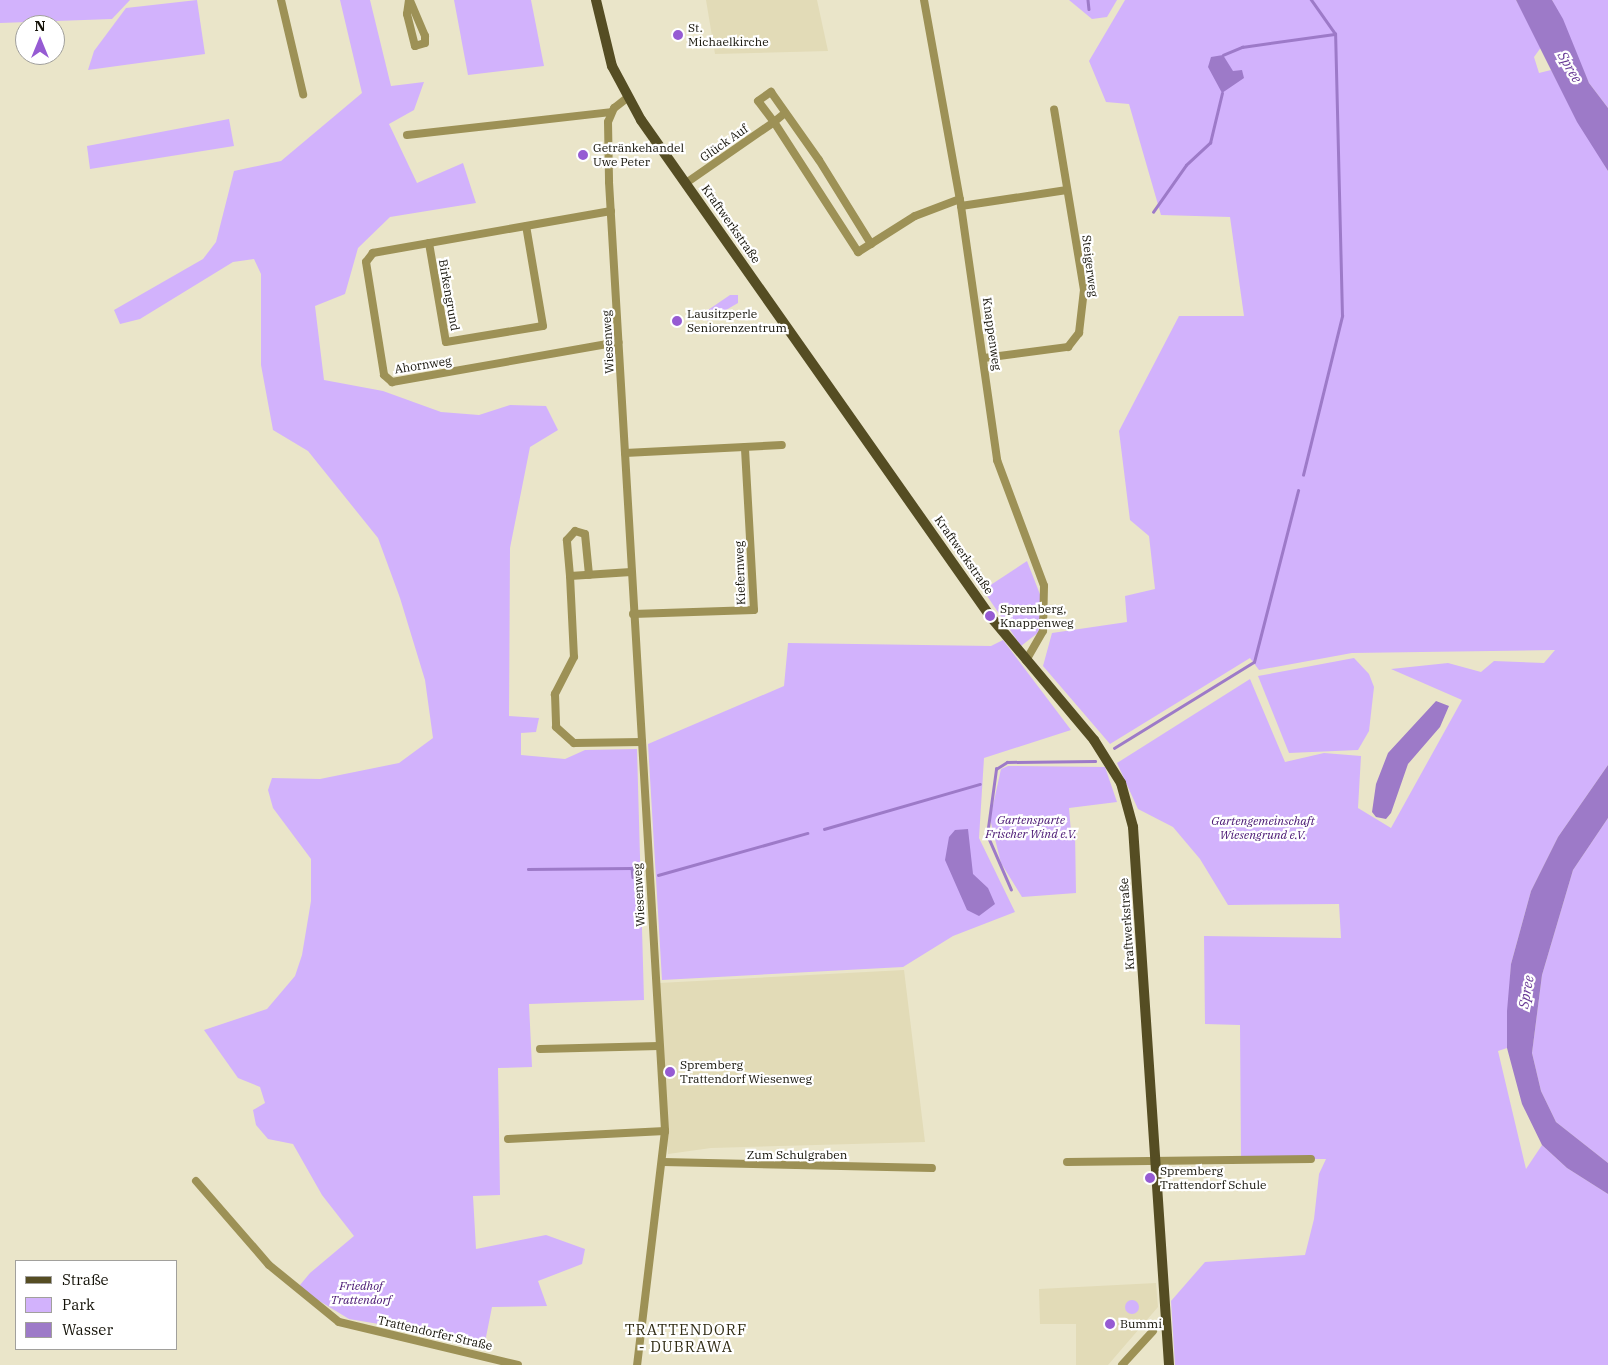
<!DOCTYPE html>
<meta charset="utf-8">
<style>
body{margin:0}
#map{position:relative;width:1608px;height:1365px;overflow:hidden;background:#eae5c9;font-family:"IBM Plex Serif",serif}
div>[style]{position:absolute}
.built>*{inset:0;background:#e2dbb7}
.green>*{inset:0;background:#d2b2fc}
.round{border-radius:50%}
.water>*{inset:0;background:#9d7ac8}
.stream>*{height:2.5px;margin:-1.25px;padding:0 1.25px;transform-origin:1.25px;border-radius:1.25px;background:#9d7ac8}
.minor>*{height:8px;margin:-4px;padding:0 4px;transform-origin:4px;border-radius:4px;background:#9d9156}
.major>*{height:10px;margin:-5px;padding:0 5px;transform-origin:5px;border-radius:5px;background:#554d23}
.dots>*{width:14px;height:14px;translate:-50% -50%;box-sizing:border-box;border:2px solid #fff;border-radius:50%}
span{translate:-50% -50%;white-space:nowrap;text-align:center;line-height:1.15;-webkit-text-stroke:4.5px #fff;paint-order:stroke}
.poi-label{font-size:12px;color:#141208}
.left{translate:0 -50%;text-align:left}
.street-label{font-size:12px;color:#141208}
.park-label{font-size:12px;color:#471471;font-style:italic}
.water-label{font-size:14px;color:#663794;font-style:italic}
.quarter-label{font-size:15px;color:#312c15;letter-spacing:1px}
.legend{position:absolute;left:15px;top:1260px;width:162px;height:90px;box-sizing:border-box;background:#fff;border:1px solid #a1a09c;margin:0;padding:6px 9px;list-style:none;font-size:15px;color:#141208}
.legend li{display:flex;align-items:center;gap:10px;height:25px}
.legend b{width:25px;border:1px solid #a1a09c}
.north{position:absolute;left:15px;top:15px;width:50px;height:50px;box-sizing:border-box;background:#fff;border:1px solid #a1a09c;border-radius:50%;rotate:0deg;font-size:14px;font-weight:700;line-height:20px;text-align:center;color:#141208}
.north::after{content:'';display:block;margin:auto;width:18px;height:22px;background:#965bd3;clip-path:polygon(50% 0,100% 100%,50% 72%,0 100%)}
</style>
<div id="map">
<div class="built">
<i style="clip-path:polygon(706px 0,817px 0,828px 51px,715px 54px)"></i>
<i style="clip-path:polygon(904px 970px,925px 1142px,711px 1148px,668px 1154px,659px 983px)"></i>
<i style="clip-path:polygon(1156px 1283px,1158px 1307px,1108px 1365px,1076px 1365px,1076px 1324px,1040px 1324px,1039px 1289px)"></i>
</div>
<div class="green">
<i style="clip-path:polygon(0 0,130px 0,112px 19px,0 23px)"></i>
<i style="clip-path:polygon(197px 0,205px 54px,88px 70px,94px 51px,126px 8px)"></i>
<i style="clip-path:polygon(340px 0,370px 0,391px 86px,424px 82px,414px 110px,389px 124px,417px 183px,463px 163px,476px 203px,390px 217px,358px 248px,345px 294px,315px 306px,324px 380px,383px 391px,441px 412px,479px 415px,510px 405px,546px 406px,558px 430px,530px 447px,510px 548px,509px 716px,539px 718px,536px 732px,521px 733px,521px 755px,565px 759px,585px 750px,637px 749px,644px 1000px,529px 1004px,532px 1067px,498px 1068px,500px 1195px,473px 1196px,476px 1249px,546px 1235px,585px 1249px,582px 1264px,538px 1281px,547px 1306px,492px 1307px,485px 1342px,349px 1319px,303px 1291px,300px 1285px,310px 1273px,354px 1236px,322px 1195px,293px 1144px,268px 1139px,256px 1125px,253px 1110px,265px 1103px,260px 1087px,238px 1078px,204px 1030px,267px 1009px,295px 976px,302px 955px,311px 901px,311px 859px,273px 808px,268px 790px,272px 778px,320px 779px,399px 763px,433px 738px,425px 680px,400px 598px,378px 538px,308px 451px,273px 430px,261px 365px,261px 274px,254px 259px,233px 262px,140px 319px,120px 324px,114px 310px,203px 259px,216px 242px,234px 171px,281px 161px,362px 93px)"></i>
<i style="clip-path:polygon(454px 0,531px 0,544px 66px,468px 75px)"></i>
<i style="clip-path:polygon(1069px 0,1117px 0,1107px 17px,1092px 19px)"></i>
<i style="clip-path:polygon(1125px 0,1516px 0,1542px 46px,1534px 57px,1539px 73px,1551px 70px,1608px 171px,1608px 765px,1558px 837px,1531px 891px,1511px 964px,1507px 1048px,1498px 1051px,1526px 1169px,1542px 1145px,1567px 1168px,1608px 1194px,1608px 1365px,1175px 1365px,1171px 1301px,1205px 1262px,1305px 1255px,1314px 1219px,1319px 1174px,1326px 1159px,1241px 1159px,1240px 1025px,1205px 1024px,1204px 936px,1341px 938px,1339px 904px,1228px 905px,1200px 859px,1173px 827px,1138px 809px,1117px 763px,1250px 679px,1285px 762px,1324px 753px,1361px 756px,1358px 808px,1391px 828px,1462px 700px,1391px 669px,1448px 663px,1481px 672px,1494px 661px,1544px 663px,1555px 650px,1352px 653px,1259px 670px,1250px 658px,1110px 744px,1043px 666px,1052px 633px,1127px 622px,1125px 596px,1155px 589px,1149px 536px,1130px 520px,1119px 431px,1179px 316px,1244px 316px,1230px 217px,1161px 215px,1129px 104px,1106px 102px,1089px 61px)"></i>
<i style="clip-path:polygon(1552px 0,1608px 0,1608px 108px,1589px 83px)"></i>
<i style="clip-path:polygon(229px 119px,234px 146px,90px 169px,87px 146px)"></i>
<i style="clip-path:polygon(730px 295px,738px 295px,738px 303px,707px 321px,708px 310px)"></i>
<i style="clip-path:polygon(1027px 561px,1043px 602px,1039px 632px,1021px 646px,983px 590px)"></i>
<i style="clip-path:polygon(1003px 640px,1071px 730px,984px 758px,979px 838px,1015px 912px,953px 936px,903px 967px,662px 980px,648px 744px,784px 686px,788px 643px,991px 646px)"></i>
<i style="clip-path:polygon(1354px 658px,1369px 674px,1374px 687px,1369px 731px,1358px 750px,1289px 753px,1258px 676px)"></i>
<i style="clip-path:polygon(1008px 766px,1105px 767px,1117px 802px,1069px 808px,1071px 832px,1075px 832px,1076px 893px,1022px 897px,1001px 863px,990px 819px,1001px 769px)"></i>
<i style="clip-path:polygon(1608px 818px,1608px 1163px,1556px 1122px,1541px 1091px,1532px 1053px,1542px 975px,1573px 870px)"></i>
<i class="round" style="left:1125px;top:1300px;width:14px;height:14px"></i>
</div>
<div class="water">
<i style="clip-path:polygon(1516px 0,1552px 0,1563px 19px,1589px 83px,1608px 108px,1608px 171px,1577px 122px)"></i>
<i style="clip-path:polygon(1223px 55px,1233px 71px,1242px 70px,1244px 78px,1222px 93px,1208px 67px,1211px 57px)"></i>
<i style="clip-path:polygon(1436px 701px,1449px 706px,1440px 727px,1408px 764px,1391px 813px,1386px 819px,1376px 817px,1372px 812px,1376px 784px,1388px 753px)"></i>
<i style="clip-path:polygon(1608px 765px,1608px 818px,1573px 870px,1542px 975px,1532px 1053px,1541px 1091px,1556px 1122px,1608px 1163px,1608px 1194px,1567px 1168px,1542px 1145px,1522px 1104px,1507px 1048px,1507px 1011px,1511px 964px,1531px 891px,1558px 837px)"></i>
<i style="clip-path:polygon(968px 829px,973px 874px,988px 888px,995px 904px,979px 916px,967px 910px,945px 860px,949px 837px,955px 830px)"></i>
</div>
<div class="stream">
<i style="left:1088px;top:0;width:9px;rotate:84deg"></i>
<i style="left:1223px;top:55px;width:21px;rotate:-23deg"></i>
<i style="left:1242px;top:47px;width:93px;rotate:-8deg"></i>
<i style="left:1153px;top:212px;width:57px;rotate:-54.9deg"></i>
<i style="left:1186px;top:165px;width:33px;rotate:-43deg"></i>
<i style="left:1210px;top:143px;width:51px;rotate:-76.5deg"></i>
<i style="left:1303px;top:475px;width:164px;rotate:-76.2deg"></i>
<i style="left:1342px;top:316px;width:282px;rotate:-91.4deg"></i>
<i style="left:1335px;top:34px;width:42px;rotate:-125.2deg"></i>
<i style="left:1114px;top:748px;width:164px;rotate:-31.6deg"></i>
<i style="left:1254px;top:662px;width:177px;rotate:-75.6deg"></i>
<i style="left:824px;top:829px;width:162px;rotate:-16.1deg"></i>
<i style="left:528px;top:869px;width:104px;rotate:-0.6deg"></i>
<i style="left:632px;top:868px;width:9px;rotate:84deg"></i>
<i style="left:658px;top:875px;width:155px;rotate:-15.7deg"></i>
<i style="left:1011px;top:890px;width:60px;rotate:-113.6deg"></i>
<i style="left:987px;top:835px;width:67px;rotate:-82.2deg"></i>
<i style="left:996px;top:769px;width:13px;rotate:-32deg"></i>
<i style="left:1007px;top:762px;width:88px;rotate:-0.7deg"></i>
</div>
<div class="minor">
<i style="left:281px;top:0;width:97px;rotate:76.8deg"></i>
<i style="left:409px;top:0;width:14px;rotate:98deg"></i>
<i style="left:407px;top:14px;width:33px;rotate:76deg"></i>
<i style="left:415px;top:46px;width:10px;rotate:-17deg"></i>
<i style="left:425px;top:43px;width:7px;rotate:-90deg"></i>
<i style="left:425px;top:36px;width:38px;rotate:-113deg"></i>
<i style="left:924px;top:0;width:209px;rotate:79.8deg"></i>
<i style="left:961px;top:206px;width:257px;rotate:81.9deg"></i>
<i style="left:997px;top:460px;width:134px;rotate:69.5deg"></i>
<i style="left:1044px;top:586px;width:45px;rotate:91.3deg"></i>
<i style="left:1043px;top:631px;width:34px;rotate:120deg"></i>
<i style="left:627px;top:98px;width:16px;rotate:142deg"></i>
<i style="left:614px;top:108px;width:15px;rotate:113deg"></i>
<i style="left:608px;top:122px;width:60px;rotate:89deg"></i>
<i style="left:609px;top:182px;width:951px;rotate:86.62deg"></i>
<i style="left:665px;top:1131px;width:236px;rotate:96.8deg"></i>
<i style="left:785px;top:113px;width:14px;rotate:141deg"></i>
<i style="left:774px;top:122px;width:26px;rotate:-127deg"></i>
<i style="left:758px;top:101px;width:16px;rotate:-35deg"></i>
<i style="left:771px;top:92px;width:83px;rotate:54.8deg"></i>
<i style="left:819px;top:160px;width:99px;rotate:58.2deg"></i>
<i style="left:407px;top:135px;width:205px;rotate:-6.4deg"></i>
<i style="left:686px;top:183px;width:107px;rotate:-34.7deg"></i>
<i style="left:774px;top:122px;width:155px;rotate:57.1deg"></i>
<i style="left:858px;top:252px;width:67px;rotate:-32.3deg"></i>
<i style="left:915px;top:216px;width:48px;rotate:-20.7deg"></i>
<i style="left:961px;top:206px;width:107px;rotate:-8.6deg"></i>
<i style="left:611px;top:211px;width:242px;rotate:170deg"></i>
<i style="left:373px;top:253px;width:11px;rotate:128deg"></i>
<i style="left:366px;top:262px;width:114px;rotate:80.9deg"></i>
<i style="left:384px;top:375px;width:11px;rotate:41deg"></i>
<i style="left:392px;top:382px;width:230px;rotate:-10deg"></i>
<i style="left:429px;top:243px;width:100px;rotate:80.3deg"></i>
<i style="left:446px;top:342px;width:98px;rotate:-9.4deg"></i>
<i style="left:543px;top:326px;width:101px;rotate:-99.6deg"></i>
<i style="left:984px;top:358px;width:85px;rotate:-7.5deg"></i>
<i style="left:1068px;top:347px;width:18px;rotate:-52deg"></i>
<i style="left:1079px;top:333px;width:43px;rotate:-83.4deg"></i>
<i style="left:1084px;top:290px;width:183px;rotate:-99.4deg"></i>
<i style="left:625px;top:453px;width:157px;rotate:-2.9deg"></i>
<i style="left:631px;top:572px;width:61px;rotate:176.2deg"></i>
<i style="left:570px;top:576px;width:81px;rotate:87.2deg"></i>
<i style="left:574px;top:657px;width:42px;rotate:117.2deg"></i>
<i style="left:555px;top:694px;width:33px;rotate:88deg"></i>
<i style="left:556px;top:727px;width:24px;rotate:42deg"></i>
<i style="left:574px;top:743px;width:68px;rotate:-0.8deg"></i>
<i style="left:570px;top:576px;width:36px;rotate:-95deg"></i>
<i style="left:567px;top:540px;width:12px;rotate:-48deg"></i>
<i style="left:575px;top:531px;width:10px;rotate:17deg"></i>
<i style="left:585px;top:534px;width:41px;rotate:84.4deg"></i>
<i style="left:633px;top:614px;width:121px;rotate:-1.9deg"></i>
<i style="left:754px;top:610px;width:163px;rotate:-93.2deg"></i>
<i style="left:540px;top:1049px;width:119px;rotate:-1.4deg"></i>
<i style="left:508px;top:1139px;width:157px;rotate:-2.9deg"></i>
<i style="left:663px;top:1162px;width:269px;rotate:1.3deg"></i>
<i style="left:1067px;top:1162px;width:244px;rotate:-0.7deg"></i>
<i style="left:196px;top:1181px;width:111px;rotate:49deg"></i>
<i style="left:269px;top:1265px;width:90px;rotate:39.2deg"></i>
<i style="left:339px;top:1322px;width:184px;rotate:13.5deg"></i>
<i style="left:1122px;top:1365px;width:46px;rotate:-47.6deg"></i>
</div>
<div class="major">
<i style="left:596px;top:0;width:68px;rotate:76.4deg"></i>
<i style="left:612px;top:66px;width:61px;rotate:61.8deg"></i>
<i style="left:641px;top:120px;width:606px;rotate:54.87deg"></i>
<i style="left:990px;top:616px;width:162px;rotate:50deg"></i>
<i style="left:1094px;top:740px;width:51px;rotate:57.9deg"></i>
<i style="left:1121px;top:783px;width:46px;rotate:74.7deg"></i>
<i style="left:1133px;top:827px;width:539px;rotate:86.17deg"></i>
</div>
<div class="dots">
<i style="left:678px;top:35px;background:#965bd3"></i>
<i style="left:583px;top:155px;background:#965bd3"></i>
<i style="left:677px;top:321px;background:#965bd3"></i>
<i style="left:990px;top:616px;background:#965bd3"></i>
<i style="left:670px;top:1072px;background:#965bd3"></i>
<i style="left:1150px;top:1178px;background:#965bd3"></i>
<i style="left:1110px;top:1324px;background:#965bd3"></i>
</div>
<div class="poi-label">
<span class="left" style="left:688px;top:35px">St.<br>Michaelkirche</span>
<span class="left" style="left:593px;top:155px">Getränkehandel<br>Uwe Peter</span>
<span class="left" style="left:687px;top:321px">Lausitzperle<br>Seniorenzentrum</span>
<span class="left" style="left:1000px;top:616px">Spremberg,<br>Knappenweg</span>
<span class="left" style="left:680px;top:1072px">Spremberg<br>Trattendorf Wiesenweg</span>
<span class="left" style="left:1160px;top:1178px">Spremberg<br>Trattendorf Schule</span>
<span class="left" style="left:1120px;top:1324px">Bummi</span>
</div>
<div class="street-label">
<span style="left:724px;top:143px;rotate:-35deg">Glück Auf</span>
<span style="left:731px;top:224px;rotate:55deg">Kraftwerkstraße</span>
<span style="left:1090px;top:266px;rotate:83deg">Steigerweg</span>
<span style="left:449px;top:295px;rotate:80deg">Birkengrund</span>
<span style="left:992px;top:334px;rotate:82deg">Knappenweg</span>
<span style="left:608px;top:342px;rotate:-93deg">Wiesenweg</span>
<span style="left:423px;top:365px;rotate:-9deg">Ahornweg</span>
<span style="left:964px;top:555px;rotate:55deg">Kraftwerkstraße</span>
<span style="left:740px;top:573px;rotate:-92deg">Kiefernweg</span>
<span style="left:639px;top:895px;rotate:-93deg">Wiesenweg</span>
<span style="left:1127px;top:924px;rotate:-94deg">Kraftwerkstraße</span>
<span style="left:797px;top:1155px">Zum Schulgraben</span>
<span style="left:435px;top:1333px;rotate:13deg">Trattendorfer Straße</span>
</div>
<div class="park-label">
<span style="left:1031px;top:827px">Gartensparte<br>Frischer Wind e.V.</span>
<span style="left:1263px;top:828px">Gartengemeinschaft<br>Wiesengrund e.V.</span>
<span style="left:361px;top:1293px">Friedhof<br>Trattendorf</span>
</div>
<div class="water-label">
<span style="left:1570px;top:67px;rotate:60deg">Spree</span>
<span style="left:1526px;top:992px;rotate:-80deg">Spree</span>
</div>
<div class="quarter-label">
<span style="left:686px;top:1338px">TRATTENDORF<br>- DUBRAWA</span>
</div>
<ul class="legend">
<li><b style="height:6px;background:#554d23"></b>Straße</li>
<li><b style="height:14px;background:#d2b2fc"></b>Park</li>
<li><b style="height:14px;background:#9d7ac8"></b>Wasser</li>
</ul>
<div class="north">N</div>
</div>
